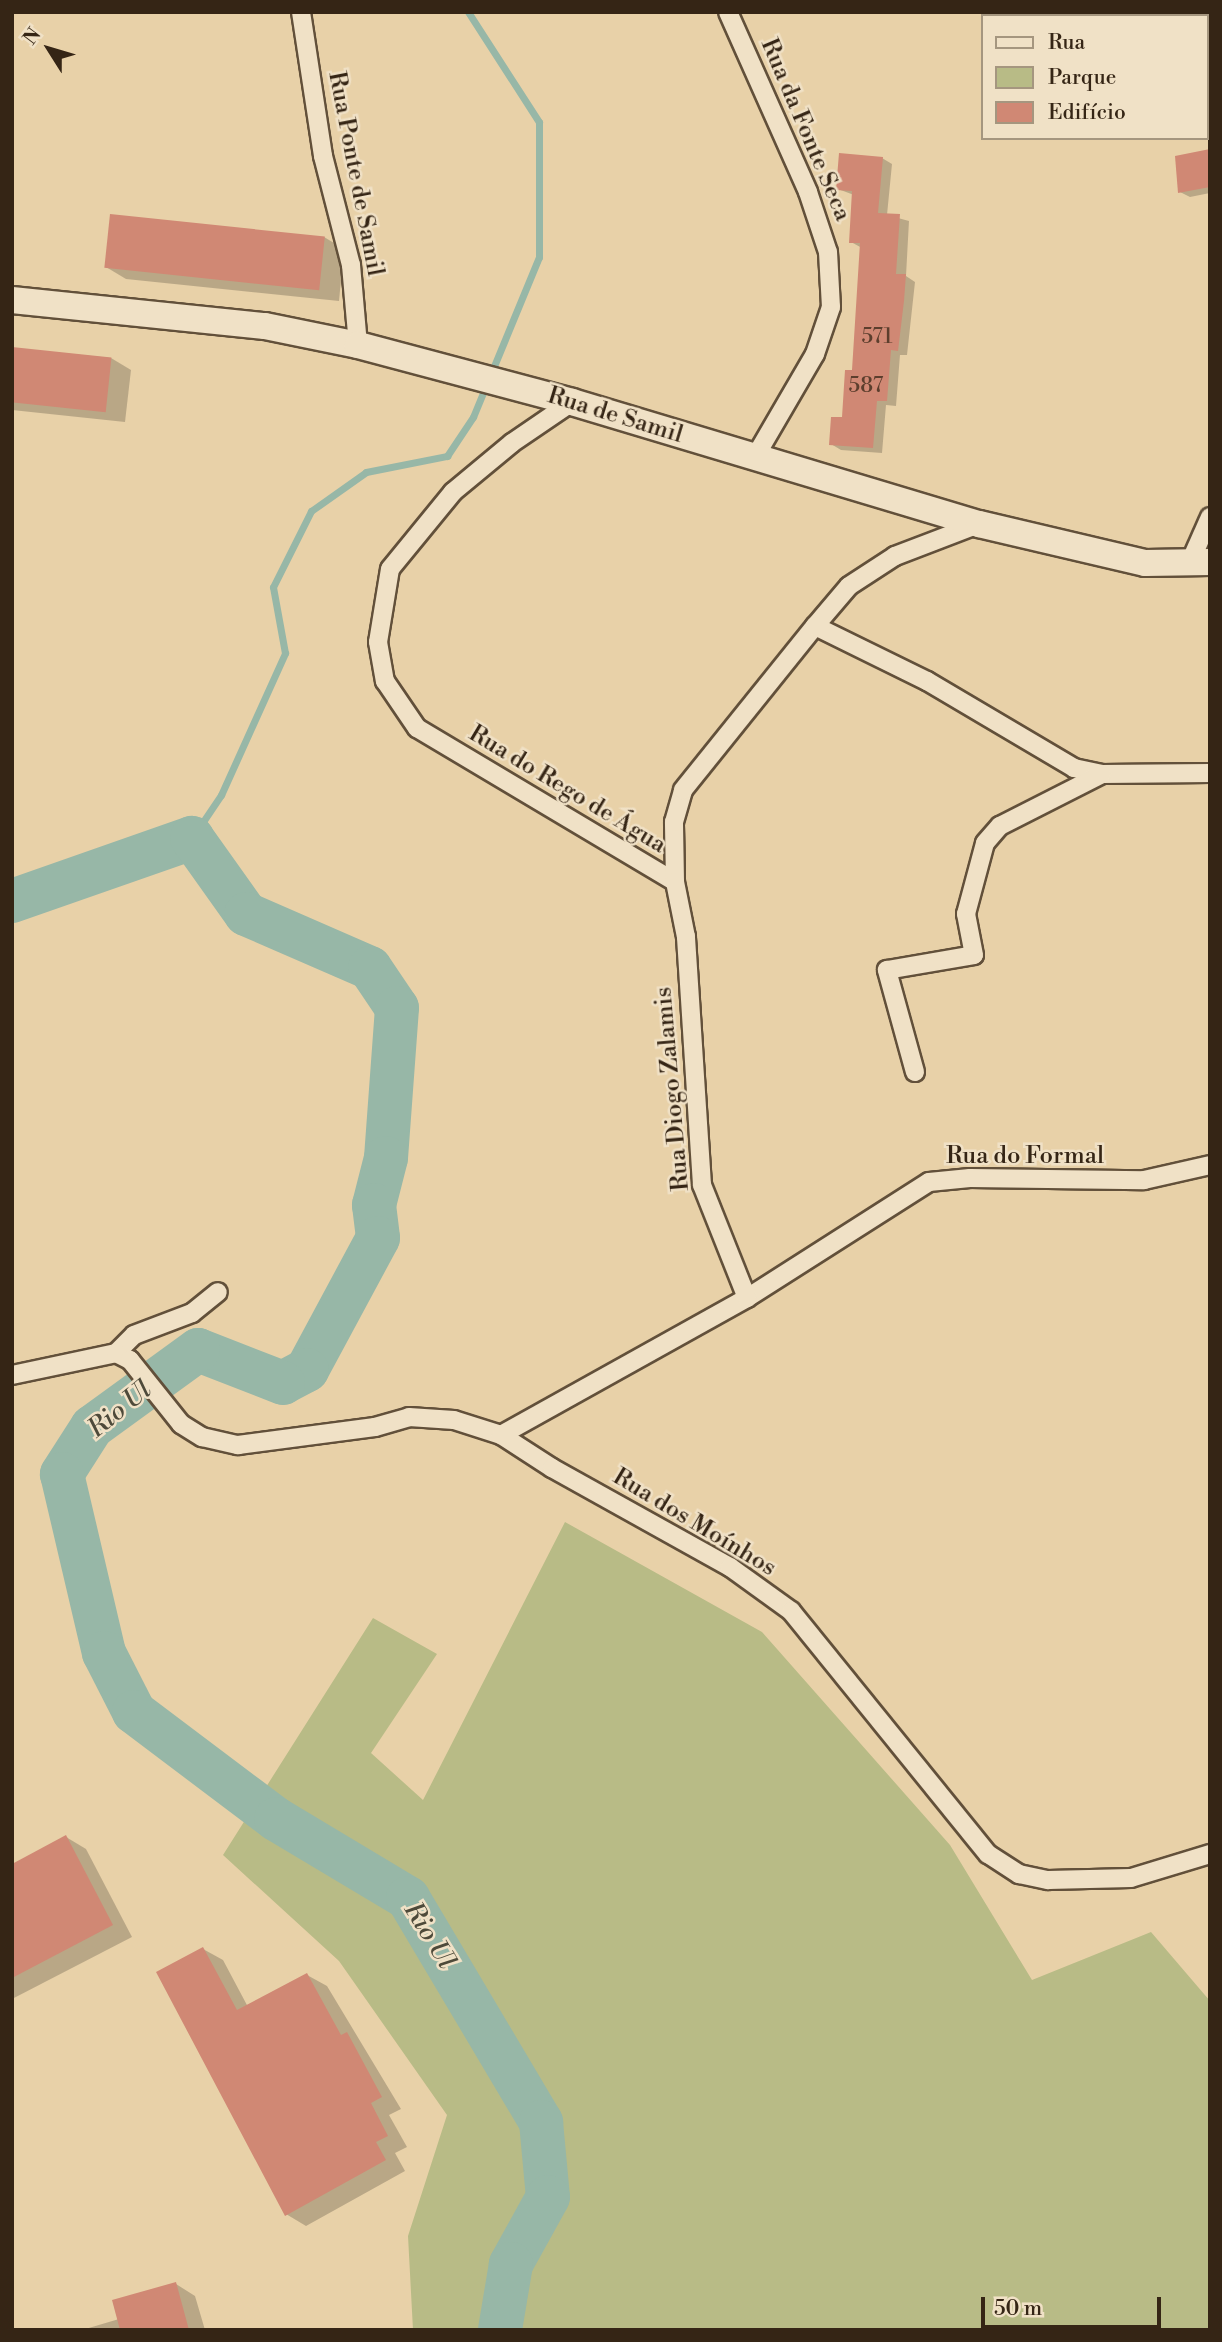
<!DOCTYPE html>
<meta charset="utf-8">
<style>
body{margin:0}
#map{position:relative;width:1222px;height:2342px;overflow:hidden;background:#e8d1a8;font-family:"Libre Bodoni",serif}
div>[style]{position:absolute}
.green>*{inset:0;background:#b8bb86}
.shadow>*{inset:0;background:#0003}
.stream>*{height:7px;margin:-3.5px;padding:0 3.5px;transform-origin:3.5px;border-radius:3.5px;background:#97b7a7}
.river>*{height:44px;margin:-22px;padding:0 22px;transform-origin:22px;border-radius:22px;background:#97b7a7}
.building>*{inset:0;background:#d08874;transform-origin:0 0}
.roads{filter:drop-shadow(2px 0 #62503a) drop-shadow(-2px 0 #62503a) drop-shadow(0 2px #62503a) drop-shadow(0 -2px #62503a)}
.street>*{height:18px;margin:-9px;padding:0 9px;transform-origin:9px;border-radius:9px;background:#f0e1c6}
.secondary>*{height:26px;margin:-13px;padding:0 13px;transform-origin:13px;border-radius:13px;background:#f0e1c6}
span{translate:-50% -50%;white-space:nowrap;text-align:center;line-height:1.15;-webkit-text-stroke:5px #f0e1c6;paint-order:stroke}
.number-label{font-size:21px;color:#5c3e2d}
.number-label span{-webkit-text-stroke-width:0}
.street-label{font-size:24px;color:#352515}
.water-label{font-size:26px;color:#4e4a3a;font-style:italic}
.frame{position:absolute;inset:0;border:14px solid #352515;pointer-events:none}
.legend{position:absolute;left:981px;top:14px;width:228px;height:126px;box-sizing:border-box;background:#f0e1c6;border:2px solid #a5967f;margin:0;padding:9px 12px;list-style:none;font-size:21px;color:#352515}
.legend li{display:flex;align-items:center;gap:14px;height:35px}
.legend b{width:35px;border:2px solid #a5967f}
.north{position:absolute;left:14px;top:14px;width:70px;height:70px;-webkit-text-stroke:5px #f0e1c6;paint-order:stroke;rotate:307deg;font-size:19px;font-weight:700;line-height:28px;text-align:center;color:#352515}
.north::after{content:'';display:block;margin:auto;width:24px;height:32px;background:#352515;clip-path:polygon(50% 0,100% 100%,50% 72%,0 100%)}
.scale{position:absolute;left:981px;top:2297px;width:180px;height:32px;box-sizing:border-box;border:4px solid #352515;border-top:0;padding-left:9px;font-size:21px;line-height:24px;white-space:nowrap;color:#352515;-webkit-text-stroke:5px #f0e1c6;paint-order:stroke}
</style>
<div id="map">
<div class="green">
<i style="clip-path:polygon(565px 1522px,762px 1632px,950px 1845px,1032px 1980px,1151px 1932px,1210px 2001px,1210px 2330px,413px 2330px,408px 2236px,447px 2115px,339px 1961px,223px 1855px,373px 1618px,437px 1654px,371px 1753px,423px 1800px)"></i>
</div>
<div class="shadow">
<i style="clip-path:polygon(1210px 151px,1210px 193px,1190px 197px,1180px 192px)"></i>
<i style="clip-path:polygon(882px 158px,892px 164px,887px 215px,909px 221px,906px 276px,915px 282px,907px 355px,900px 355px,896px 406px,886px 405px,882px 453px,841px 450px,831px 444px,844px 419px,854px 372px,862px 248px,851px 242px,854px 195px,838px 189px)"></i>
<i style="clip-path:polygon(324px 237px,344px 249px,339px 301px,126px 279px,106px 267px)"></i>
<i style="clip-path:polygon(12px 348px,111px 358px,131px 370px,125px 422px,12px 410px)"></i>
<i style="clip-path:polygon(66px 1837px,86px 1849px,132px 1937px,12px 1999px,12px 1866px)"></i>
<i style="clip-path:polygon(203px 1949px,223px 1960px,248px 2007px,307px 1975px,327px 1986px,401px 2109px,389px 2115px,407px 2147px,395px 2153px,405px 2171px,306px 2226px,286px 2214px)"></i>
<i style="clip-path:polygon(176px 2284px,195px 2296px,205px 2330px,82px 2330px,119px 2319px)"></i>
</div>
<div class="stream">
<i style="left:192px;top:838px;width:52px;rotate:-56deg"></i>
<i style="left:221px;top:795px;width:156px;rotate:-65.7deg"></i>
<i style="left:285px;top:653px;width:67px;rotate:-100.3deg"></i>
<i style="left:273px;top:587px;width:85px;rotate:-63.4deg"></i>
<i style="left:311px;top:511px;width:67px;rotate:-35.3deg"></i>
<i style="left:366px;top:472px;width:83px;rotate:-11.2deg"></i>
<i style="left:447px;top:456px;width:47px;rotate:-56.3deg"></i>
<i style="left:473px;top:417px;width:173px;rotate:-67.6deg"></i>
<i style="left:539px;top:257px;width:135px;rotate:-90deg"></i>
<i style="left:539px;top:122px;width:131px;rotate:-122.8deg"></i>
</div>
<div class="river">
<i style="left:12px;top:901px;width:191px;rotate:-19.3deg"></i>
<i style="left:192px;top:838px;width:93px;rotate:54.6deg"></i>
<i style="left:246px;top:914px;width:135px;rotate:23.5deg"></i>
<i style="left:370px;top:968px;width:48px;rotate:56deg"></i>
<i style="left:397px;top:1008px;width:150px;rotate:94.2deg"></i>
<i style="left:386px;top:1158px;width:49px;rotate:104.3deg"></i>
<i style="left:374px;top:1205px;width:33px;rotate:83deg"></i>
<i style="left:378px;top:1238px;width:150px;rotate:118.3deg"></i>
<i style="left:307px;top:1370px;width:27px;rotate:152deg"></i>
<i style="left:283px;top:1383px;width:91px;rotate:-158.8deg"></i>
<i style="left:198px;top:1350px;width:131px;rotate:144deg"></i>
<i style="left:92px;top:1427px;width:56px;rotate:122.6deg"></i>
<i style="left:62px;top:1474px;width:184px;rotate:76.8deg"></i>
<i style="left:104px;top:1653px;width:66px;rotate:63deg"></i>
<i style="left:134px;top:1712px;width:178px;rotate:37deg"></i>
<i style="left:276px;top:1819px;width:154px;rotate:30.9deg"></i>
<i style="left:408px;top:1898px;width:261px;rotate:59.3deg"></i>
<i style="left:541px;top:2122px;width:75px;rotate:84.7deg"></i>
<i style="left:548px;top:2197px;width:77px;rotate:118.9deg"></i>
<i style="left:511px;top:2264px;width:67px;rotate:99.5deg"></i>
</div>
<div class="building">
<i style="clip-path:polygon(1210px 149px,1210px 187px,1178px 193px,1175px 156px)"></i>
<i style="clip-path:polygon(839px 153px,883px 157px,878px 213px,900px 214px,896px 274px,906px 274px,904px 301px,898px 351px,891px 350px,887px 401px,877px 401px,873px 448px,829px 445px,831px 417px,842px 417px,845px 370px,852px 370px,860px 243px,849px 243px,852px 191px,836px 190px)"></i>
<i style="left:110px;top:214px;width:216px;height:54px;rotate:6deg"></i>
<i style="left:12px;top:347px;width:100px;height:55px;rotate:6deg"></i>
<i style="clip-path:polygon(66px 1835px,113px 1925px,12px 1978px,12px 1864px)"></i>
<i style="clip-path:polygon(203px 1947px,237px 2010px,307px 1973px,341px 2035px,347px 2032px,382px 2097px,371px 2103px,388px 2136px,376px 2142px,386px 2160px,285px 2216px,156px 1972px)"></i>
<i style="clip-path:polygon(176px 2282px,189px 2330px,120px 2330px,112px 2300px)"></i>
</div>
<div class="roads">
<div class="street">
<i style="left:301px;top:12px;width:146px;rotate:81.3deg"></i>
<i style="left:323px;top:156px;width:113px;rotate:75.6deg"></i>
<i style="left:351px;top:265px;width:80px;rotate:85deg"></i>
<i style="left:728px;top:12px;width:197px;rotate:66deg"></i>
<i style="left:808px;top:192px;width:63px;rotate:71.6deg"></i>
<i style="left:828px;top:252px;width:55px;rotate:86.9deg"></i>
<i style="left:831px;top:307px;width:50px;rotate:108.8deg"></i>
<i style="left:815px;top:354px;width:121px;rotate:120.2deg"></i>
<i style="left:1199px;top:12px;width:4px;rotate:76deg"></i>
<i style="left:1206px;top:59px;width:12px;rotate:70deg"></i>
<i style="left:572px;top:402px;width:73px;rotate:145.7deg"></i>
<i style="left:512px;top:443px;width:77px;rotate:140.3deg"></i>
<i style="left:453px;top:492px;width:99px;rotate:129.3deg"></i>
<i style="left:390px;top:569px;width:74px;rotate:99.3deg"></i>
<i style="left:378px;top:642px;width:40px;rotate:80deg"></i>
<i style="left:385px;top:681px;width:57px;rotate:55.8deg"></i>
<i style="left:417px;top:728px;width:300px;rotate:30.8deg"></i>
<i style="left:675px;top:882px;width:60px;rotate:-91deg"></i>
<i style="left:674px;top:822px;width:33px;rotate:-74deg"></i>
<i style="left:683px;top:790px;width:211px;rotate:-51.2deg"></i>
<i style="left:815px;top:626px;width:52px;rotate:-49.6deg"></i>
<i style="left:849px;top:586px;width:55px;rotate:-33.1deg"></i>
<i style="left:895px;top:556px;width:90px;rotate:-20.9deg"></i>
<i style="left:1191px;top:560px;width:47px;rotate:-66.2deg"></i>
<i style="left:815px;top:626px;width:125px;rotate:26.2deg"></i>
<i style="left:927px;top:681px;width:171px;rotate:30.6deg"></i>
<i style="left:1074px;top:768px;width:29px;rotate:12deg"></i>
<i style="left:1102px;top:774px;width:108px;rotate:-0.5deg"></i>
<i style="left:915px;top:1072px;width:106px;rotate:-105.4deg"></i>
<i style="left:887px;top:970px;width:88px;rotate:-9.8deg"></i>
<i style="left:974px;top:955px;width:42px;rotate:-101deg"></i>
<i style="left:966px;top:914px;width:73px;rotate:-75deg"></i>
<i style="left:985px;top:843px;width:23px;rotate:-49deg"></i>
<i style="left:1000px;top:826px;width:114px;rotate:-27deg"></i>
<i style="left:747px;top:1298px;width:216px;rotate:-32.5deg"></i>
<i style="left:929px;top:1182px;width:41px;rotate:-5.6deg"></i>
<i style="left:970px;top:1178px;width:174px;rotate:0.7deg"></i>
<i style="left:1144px;top:1180px;width:68px;rotate:-12.8deg"></i>
<i style="left:116px;top:1353px;width:25px;rotate:-45deg"></i>
<i style="left:134px;top:1335px;width:62px;rotate:-20.8deg"></i>
<i style="left:192px;top:1313px;width:33px;rotate:-39deg"></i>
<i style="left:12px;top:1375px;width:106px;rotate:-11.9deg"></i>
<i style="left:116px;top:1353px;width:16px;rotate:27deg"></i>
<i style="left:130px;top:1360px;width:82px;rotate:51.4deg"></i>
<i style="left:181px;top:1424px;width:25px;rotate:32deg"></i>
<i style="left:202px;top:1437px;width:37px;rotate:13deg"></i>
<i style="left:238px;top:1445px;width:138px;rotate:-7.5deg"></i>
<i style="left:375px;top:1427px;width:35px;rotate:-16deg"></i>
<i style="left:409px;top:1417px;width:45px;rotate:3.8deg"></i>
<i style="left:454px;top:1420px;width:49px;rotate:17.7deg"></i>
<i style="left:501px;top:1435px;width:61px;rotate:32.9deg"></i>
<i style="left:552px;top:1468px;width:204px;rotate:29.1deg"></i>
<i style="left:730px;top:1567px;width:75px;rotate:35.8deg"></i>
<i style="left:791px;top:1611px;width:313px;rotate:51deg"></i>
<i style="left:988px;top:1854px;width:37px;rotate:33deg"></i>
<i style="left:1019px;top:1874px;width:30px;rotate:12deg"></i>
<i style="left:1048px;top:1880px;width:83px;rotate:-1.4deg"></i>
<i style="left:1131px;top:1878px;width:83px;rotate:-16.9deg"></i>
<i style="left:501px;top:1435px;width:282px;rotate:-29.1deg"></i>
<i style="left:747px;top:1298px;width:122px;rotate:-111.7deg"></i>
<i style="left:702px;top:1185px;width:249px;rotate:-93.7deg"></i>
<i style="left:686px;top:937px;width:56px;rotate:-101.3deg"></i>
</div>
<div class="secondary">
<i style="left:12px;top:300px;width:254px;rotate:5.9deg"></i>
<i style="left:265px;top:326px;width:95px;rotate:11.5deg"></i>
<i style="left:358px;top:345px;width:221px;rotate:14.9deg"></i>
<i style="left:572px;top:402px;width:425px;rotate:16.7deg"></i>
<i style="left:979px;top:524px;width:171px;rotate:13.2deg"></i>
<i style="left:1145px;top:563px;width:65px;rotate:-0.9deg"></i>
</div>
</div>
<div class="number-label">
<span style="left:877px;top:337px">571</span>
<span style="left:866px;top:386px">587</span>
</div>
<div class="street-label">
<span style="left:805px;top:130px;rotate:67deg">Rua da Fonte Seca</span>
<span style="left:355px;top:174px;rotate:79deg">Rua Ponte de Samil</span>
<span style="left:615px;top:416px;rotate:17deg">Rua de Samil</span>
<span style="left:567px;top:790px;rotate:31deg">Rua do Rego de Água</span>
<span style="left:673px;top:1089px;rotate:-95deg">Rua Diogo Zalamis</span>
<span style="left:1025px;top:1157px">Rua do Formal</span>
<span style="left:694px;top:1523px;rotate:31deg">Rua dos Moínhos</span>
</div>
<div class="water-label">
<span style="left:120px;top:1410px;rotate:-39deg">Rio Ul</span>
<span style="left:429px;top:1936px;rotate:58deg">Rio Ul</span>
</div>
<div class="frame"></div>
<ul class="legend">
<li><b style="height:9px;background:#f0e1c6"></b>Rua</li>
<li><b style="height:19px;background:#b8bb86"></b>Parque</li>
<li><b style="height:19px;background:#d08874"></b>Edifício</li>
</ul>
<div class="north">N</div>
<div class="scale">50 m</div>
</div>
